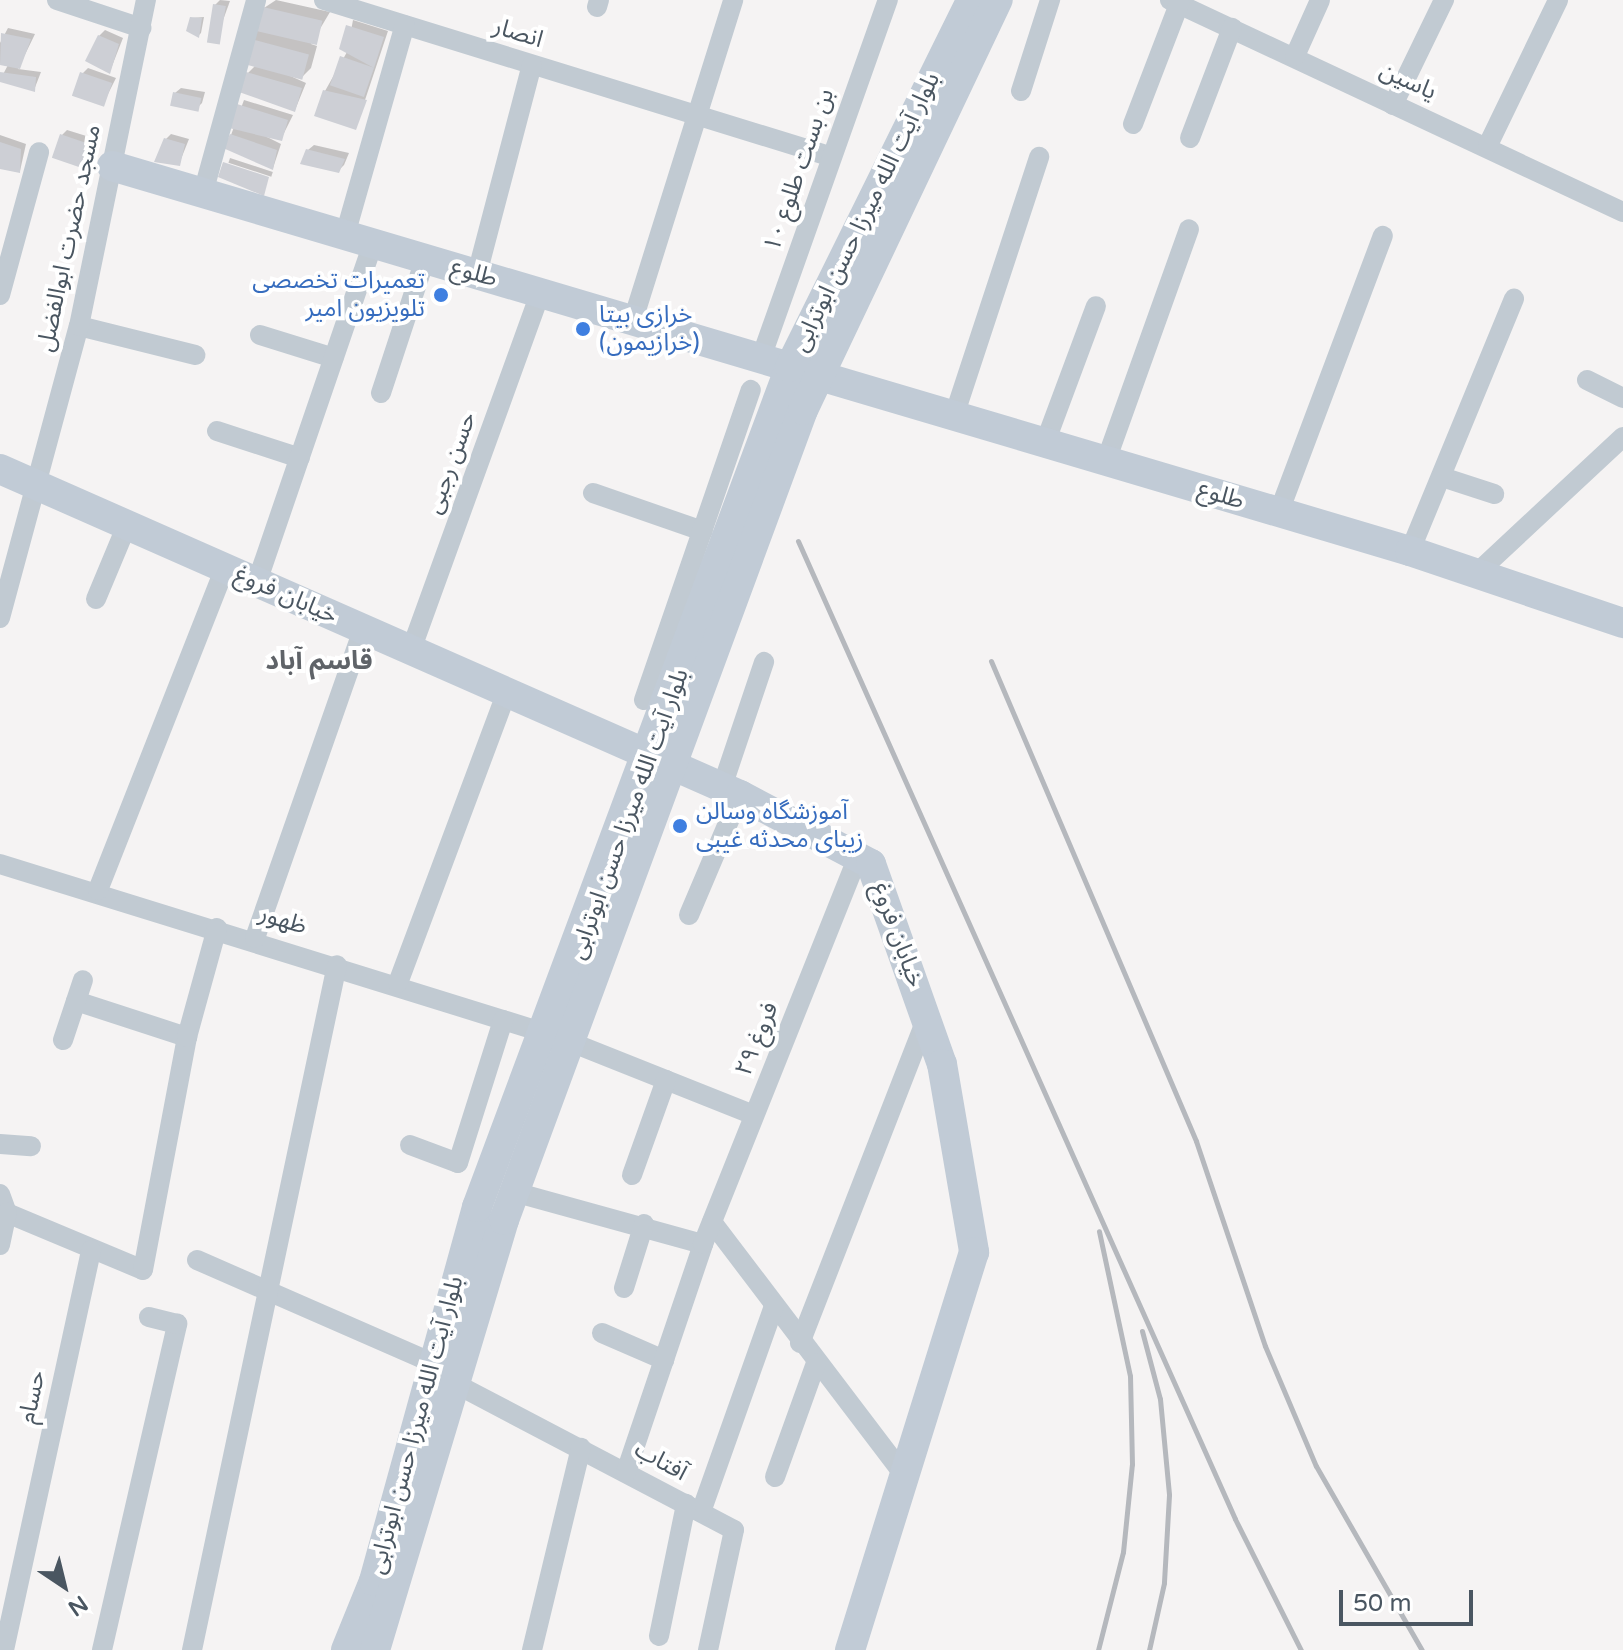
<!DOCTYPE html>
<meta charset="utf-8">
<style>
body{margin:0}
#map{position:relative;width:1623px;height:1650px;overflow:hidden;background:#f5f3f3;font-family:"Varela Round","Noto Sans Arabic",sans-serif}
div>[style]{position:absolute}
.shadow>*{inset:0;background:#0003;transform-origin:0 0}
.building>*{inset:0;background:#cdcfd5;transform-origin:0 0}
.street>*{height:20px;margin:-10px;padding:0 10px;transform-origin:10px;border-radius:10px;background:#c1cad2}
.secondary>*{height:30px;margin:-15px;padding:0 15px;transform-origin:15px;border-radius:15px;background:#c1cbd6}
.rail>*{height:5px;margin:-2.5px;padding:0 2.5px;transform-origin:2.5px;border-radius:2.5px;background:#b5b8bd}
.dots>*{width:22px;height:22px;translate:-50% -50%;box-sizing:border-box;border:4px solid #fff;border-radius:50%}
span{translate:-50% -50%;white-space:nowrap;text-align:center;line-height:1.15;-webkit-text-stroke:8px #fff;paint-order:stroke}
.street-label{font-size:24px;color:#4a5661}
.shop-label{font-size:24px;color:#366cbe}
.right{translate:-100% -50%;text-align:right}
.left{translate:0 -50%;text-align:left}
.neighbourhood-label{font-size:26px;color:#5f6368;font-weight:700}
.north{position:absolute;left:24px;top:1546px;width:80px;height:80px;-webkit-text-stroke:6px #fff;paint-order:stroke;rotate:145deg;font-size:22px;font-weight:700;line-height:32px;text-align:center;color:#4a5661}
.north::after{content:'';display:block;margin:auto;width:28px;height:36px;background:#4a5661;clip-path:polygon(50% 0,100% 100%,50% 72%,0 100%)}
.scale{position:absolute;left:1339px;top:1590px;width:134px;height:36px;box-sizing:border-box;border:4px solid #4a5661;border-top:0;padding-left:10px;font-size:24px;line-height:28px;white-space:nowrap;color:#4a5661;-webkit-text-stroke:6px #fff;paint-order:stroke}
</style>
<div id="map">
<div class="shadow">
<i style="clip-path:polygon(220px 0,230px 1px,215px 42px,215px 5px)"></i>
<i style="clip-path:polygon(276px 0,330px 12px,311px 44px,317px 46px,311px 68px,302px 77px,277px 70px,306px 83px,295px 110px,248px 73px,256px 65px,253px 40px,264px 8px)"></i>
<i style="clip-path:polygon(204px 17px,201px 33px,199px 35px,192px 18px)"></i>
<i style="clip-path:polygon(353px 20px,388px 31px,356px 127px,325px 91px,347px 52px)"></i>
<i style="clip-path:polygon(8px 28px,35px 34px,18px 69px,41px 72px,34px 90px,0 80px,8px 65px,0 63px,0 43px)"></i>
<i style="clip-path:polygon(105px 30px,123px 38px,110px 71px,99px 36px)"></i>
<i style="clip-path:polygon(88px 68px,116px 78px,103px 104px,82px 74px)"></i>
<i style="clip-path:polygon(181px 88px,205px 92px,202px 103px,196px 109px,175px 93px)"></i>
<i style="clip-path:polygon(244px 100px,293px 115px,281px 139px,259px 133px,281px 144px,273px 168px,231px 135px)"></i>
<i style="clip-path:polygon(67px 130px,96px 139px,82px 166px,62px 135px)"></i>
<i style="clip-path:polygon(171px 134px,189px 139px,179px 164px,166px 139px)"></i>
<i style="clip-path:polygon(0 135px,26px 144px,20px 171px,0 167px)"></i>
<i style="clip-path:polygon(314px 145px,349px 153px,344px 165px,338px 171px,308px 150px)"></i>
<i style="left:230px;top:158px;width:45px;height:5px;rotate:18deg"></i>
</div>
<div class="building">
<i style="left:213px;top:4px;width:13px;height:39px;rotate:9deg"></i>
<i style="left:263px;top:7px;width:61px;height:25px;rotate:13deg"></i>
<i style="clip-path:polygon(190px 17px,202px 18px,199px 38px,186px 31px)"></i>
<i style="clip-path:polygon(346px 25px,384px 37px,374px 68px,339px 49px)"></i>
<i style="clip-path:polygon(1px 33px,31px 39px,20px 69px,0 65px)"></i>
<i style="clip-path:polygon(98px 35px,119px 44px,110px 74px,85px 61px)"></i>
<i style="left:251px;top:39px;width:60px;height:26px;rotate:15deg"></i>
<i style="left:340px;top:56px;width:36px;height:31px;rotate:19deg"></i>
<i style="clip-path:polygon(0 72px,36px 77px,35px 92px,0 82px)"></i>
<i style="left:80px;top:72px;width:34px;height:25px;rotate:19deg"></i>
<i style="clip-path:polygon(246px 72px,302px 88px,295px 112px,239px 92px)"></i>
<i style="clip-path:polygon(323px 90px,367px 100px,356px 130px,314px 116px)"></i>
<i style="left:173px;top:92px;width:29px;height:14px;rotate:12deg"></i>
<i style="clip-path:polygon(237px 104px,288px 120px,282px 141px,229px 128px)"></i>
<i style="left:60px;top:134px;width:34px;height:25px;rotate:19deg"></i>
<i style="clip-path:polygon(230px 134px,277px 150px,273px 170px,223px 148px)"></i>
<i style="clip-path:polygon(164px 138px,185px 144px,180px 166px,154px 162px)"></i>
<i style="clip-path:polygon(0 142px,21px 149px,20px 173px,0 169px)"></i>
<i style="clip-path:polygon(306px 149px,345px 159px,339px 173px,300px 164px)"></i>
<i style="clip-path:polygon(223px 162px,269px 177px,264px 196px,218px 177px)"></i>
</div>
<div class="street">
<i style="left:57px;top:0;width:89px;rotate:18.4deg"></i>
<i style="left:324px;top:0;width:529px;rotate:17.17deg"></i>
<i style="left:1170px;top:0;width:500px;rotate:25.08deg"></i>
<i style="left:597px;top:7px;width:7px;rotate:-74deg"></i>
<i style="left:1295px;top:56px;width:61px;rotate:-65.9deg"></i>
<i style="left:1021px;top:91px;width:96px;rotate:-72.3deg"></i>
<i style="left:1393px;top:105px;width:117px;rotate:-64.1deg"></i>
<i style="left:1133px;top:124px;width:129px;rotate:-69deg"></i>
<i style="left:1190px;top:138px;width:118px;rotate:-69.1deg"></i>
<i style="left:1488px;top:145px;width:161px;rotate:-64.2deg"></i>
<i style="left:203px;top:193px;width:200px;rotate:-74.6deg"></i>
<i style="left:345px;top:235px;width:218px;rotate:-74.1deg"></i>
<i style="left:477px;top:274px;width:216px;rotate:-75.3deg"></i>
<i style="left:0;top:295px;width:148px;rotate:-74.7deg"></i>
<i style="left:633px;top:320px;width:335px;rotate:-72.6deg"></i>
<i style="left:79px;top:326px;width:120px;rotate:14deg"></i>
<i style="left:260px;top:335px;width:77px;rotate:17.3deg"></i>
<i style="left:761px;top:358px;width:380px;rotate:-70.5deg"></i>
<i style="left:1587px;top:380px;width:40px;rotate:26.6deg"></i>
<i style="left:381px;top:393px;width:141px;rotate:-71.8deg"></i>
<i style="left:954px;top:416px;width:273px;rotate:-71.8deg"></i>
<i style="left:217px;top:431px;width:87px;rotate:18deg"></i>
<i style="left:1045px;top:443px;width:146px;rotate:-69.6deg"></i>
<i style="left:1106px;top:461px;width:246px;rotate:-70.3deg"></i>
<i style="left:1442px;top:477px;width:55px;rotate:18.1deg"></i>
<i style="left:593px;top:493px;width:116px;rotate:19.1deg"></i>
<i style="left:1279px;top:512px;width:295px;rotate:-69.4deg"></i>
<i style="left:1410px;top:551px;width:273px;rotate:-67.6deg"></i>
<i style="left:1478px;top:572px;width:198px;rotate:-43deg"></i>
<i style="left:257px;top:582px;width:358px;rotate:-71.1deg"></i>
<i style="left:96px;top:599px;width:80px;rotate:-67.3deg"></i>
<i style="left:0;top:618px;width:302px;rotate:-74.9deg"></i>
<i style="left:79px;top:326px;width:333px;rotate:-78.4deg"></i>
<i style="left:411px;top:650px;width:380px;rotate:-70.1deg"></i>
<i style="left:644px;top:700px;width:328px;rotate:-71deg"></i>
<i style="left:722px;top:787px;width:132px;rotate:-71.4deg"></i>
<i style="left:0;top:864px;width:574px;rotate:17.23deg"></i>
<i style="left:98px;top:890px;width:346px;rotate:-68.5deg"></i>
<i style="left:689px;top:915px;width:130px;rotate:-67deg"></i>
<i style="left:255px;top:938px;width:327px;rotate:-70.7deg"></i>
<i style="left:398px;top:983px;width:311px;rotate:-69.5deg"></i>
<i style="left:76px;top:1001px;width:117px;rotate:18deg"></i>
<i style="left:63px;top:1040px;width:63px;rotate:-71.6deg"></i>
<i style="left:568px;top:1041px;width:200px;rotate:21.7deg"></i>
<i style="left:0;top:1144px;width:31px;rotate:4deg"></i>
<i style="left:410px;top:1145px;width:51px;rotate:20.6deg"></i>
<i style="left:458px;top:1163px;width:150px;rotate:-72.5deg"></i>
<i style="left:632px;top:1175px;width:101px;rotate:-70.3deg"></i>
<i style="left:514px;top:1192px;width:196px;rotate:15.4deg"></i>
<i style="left:0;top:1194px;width:20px;rotate:70deg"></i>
<i style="left:7px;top:1213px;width:147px;rotate:22.7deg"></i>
<i style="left:143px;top:1270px;width:237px;rotate:-79.3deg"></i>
<i style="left:187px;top:1037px;width:113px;rotate:-74.6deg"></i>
<i style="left:712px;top:1222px;width:313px;rotate:52.8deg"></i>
<i style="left:0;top:1245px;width:33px;rotate:-78deg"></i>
<i style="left:197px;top:1260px;width:255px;rotate:23.6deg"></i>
<i style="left:624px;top:1288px;width:67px;rotate:-72.6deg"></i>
<i style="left:602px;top:1333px;width:68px;rotate:23.5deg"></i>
<i style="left:800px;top:1343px;width:350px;rotate:-68.7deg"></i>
<i style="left:454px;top:1383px;width:316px;rotate:27.7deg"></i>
<i style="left:734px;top:1530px;width:123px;rotate:102.2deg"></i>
<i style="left:626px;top:1472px;width:241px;rotate:-71.3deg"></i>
<i style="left:703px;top:1244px;width:420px;rotate:-68.2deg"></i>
<i style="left:775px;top:1477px;width:121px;rotate:-70.2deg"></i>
<i style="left:701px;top:1512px;width:219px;rotate:-70.5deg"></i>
<i style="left:659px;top:1636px;width:135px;rotate:-78.4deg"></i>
<i style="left:4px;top:1650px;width:409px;rotate:-77.7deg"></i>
<i style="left:102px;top:1650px;width:335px;rotate:-77deg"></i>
<i style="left:177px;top:1324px;width:29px;rotate:-166deg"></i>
<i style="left:192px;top:1650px;width:700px;rotate:-78.05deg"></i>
<i style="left:532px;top:1650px;width:208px;rotate:-76.4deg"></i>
</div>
<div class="secondary">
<i style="left:112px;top:166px;width:1354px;rotate:16.52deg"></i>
<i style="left:1410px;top:551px;width:225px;rotate:18.7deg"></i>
<i style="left:0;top:469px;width:809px;rotate:23.78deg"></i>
<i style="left:740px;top:795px;width:148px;rotate:27.8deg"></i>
<i style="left:871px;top:864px;width:212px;rotate:70.5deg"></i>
<i style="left:942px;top:1064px;width:191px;rotate:80.3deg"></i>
<i style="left:974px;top:1252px;width:417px;rotate:107.3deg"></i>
<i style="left:346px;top:1650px;width:74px;rotate:-67.9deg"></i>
<i style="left:374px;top:1581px;width:388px;rotate:-74.6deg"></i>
<i style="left:477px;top:1207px;width:896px;rotate:-69.56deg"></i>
<i style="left:790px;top:367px;width:409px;rotate:-63.7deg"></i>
<i style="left:375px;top:1650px;width:449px;rotate:-73.3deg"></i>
<i style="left:504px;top:1220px;width:863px;rotate:-69.74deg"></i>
<i style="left:803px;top:410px;width:454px;rotate:-64.6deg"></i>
</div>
<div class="rail">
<i style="left:798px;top:541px;width:1071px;rotate:65.92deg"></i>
<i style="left:1235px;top:1519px;width:147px;rotate:63.3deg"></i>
<i style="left:991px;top:661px;width:522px;rotate:66.87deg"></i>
<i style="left:1196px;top:1141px;width:216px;rotate:71.4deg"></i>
<i style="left:1265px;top:1346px;width:130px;rotate:67deg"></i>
<i style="left:1316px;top:1466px;width:212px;rotate:60.1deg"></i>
<i style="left:1142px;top:1331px;width:70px;rotate:75.2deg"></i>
<i style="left:1160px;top:1399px;width:96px;rotate:84.6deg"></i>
<i style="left:1169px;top:1495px;width:88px;rotate:93.3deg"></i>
<i style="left:1164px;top:1583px;width:69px;rotate:102.6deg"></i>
<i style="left:1098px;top:1650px;width:101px;rotate:-75.7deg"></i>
<i style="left:1123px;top:1552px;width:88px;rotate:-84.2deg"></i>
<i style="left:1132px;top:1464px;width:88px;rotate:-91.3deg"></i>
<i style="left:1130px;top:1376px;width:148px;rotate:-102.1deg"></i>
</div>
<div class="dots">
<i style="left:441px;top:295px;background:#3f7fe0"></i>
<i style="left:583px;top:329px;background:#3f7fe0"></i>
<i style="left:680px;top:826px;background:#3f7fe0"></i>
</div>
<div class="street-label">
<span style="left:518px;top:33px;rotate:17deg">انصار</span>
<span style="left:1408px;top:81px;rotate:24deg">یاسین</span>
<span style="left:799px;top:170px;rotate:-71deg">بن بست طلوع ۱۰</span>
<span style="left:866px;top:212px;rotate:-64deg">بلوار آیت الله میرزا حسن ابوترابی</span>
<span style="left:69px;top:238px;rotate:-78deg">مسجد حضرت ابوالفضل</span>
<span style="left:474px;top:273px;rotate:16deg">طلوع</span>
<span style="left:451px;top:463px;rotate:-70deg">حسن رجبی</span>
<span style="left:1221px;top:495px;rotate:17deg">طلوع</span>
<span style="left:286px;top:595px;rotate:24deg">خیابان فروغ</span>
<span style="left:629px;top:814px;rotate:-70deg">بلوار آیت الله میرزا حسن ابوترابی</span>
<span style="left:283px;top:920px;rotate:17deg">ظهور</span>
<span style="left:898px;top:935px;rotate:70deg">خیابان فروغ</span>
<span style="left:757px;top:1039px;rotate:-68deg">فروغ ۲۹</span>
<span style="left:32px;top:1397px;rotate:-78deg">حسام</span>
<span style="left:416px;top:1425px;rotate:-75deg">بلوار آیت الله میرزا حسن ابوترابی</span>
<span style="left:661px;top:1461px;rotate:29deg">آفتاب</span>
</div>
<div class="shop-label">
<span class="right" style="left:425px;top:295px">تعمیرات تخصصی<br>تلویزیون امیر</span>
<span class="left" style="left:599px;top:329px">خرازی بیتا<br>(خرازیمون)</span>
<span class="left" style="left:696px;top:826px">آموزشگاه وسالن<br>زیبای محدثه غیبی</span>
</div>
<div class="neighbourhood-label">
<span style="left:319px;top:661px">قاسم آباد</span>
</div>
<div class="north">N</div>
<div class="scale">50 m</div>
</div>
